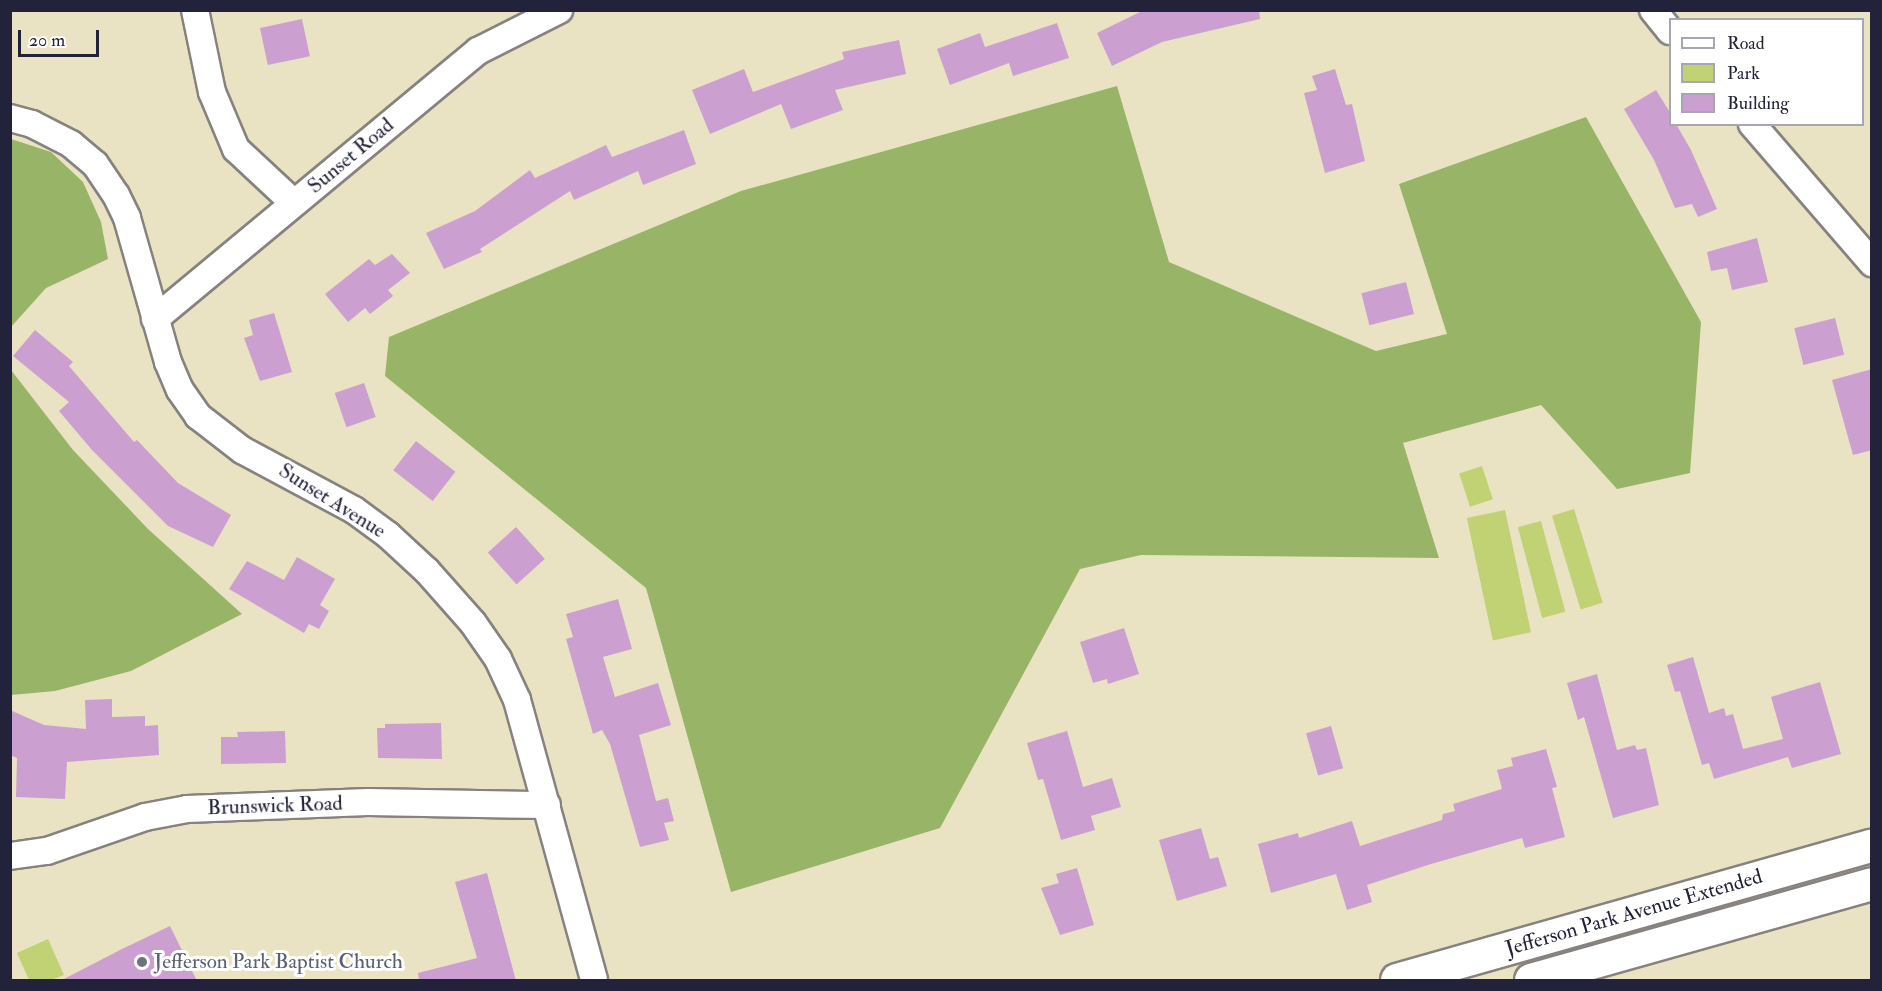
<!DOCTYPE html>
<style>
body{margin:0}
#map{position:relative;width:1882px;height:991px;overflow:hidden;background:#e9e3c3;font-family:"IM FELL Double Pica",serif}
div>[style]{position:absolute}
.green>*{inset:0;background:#c1d274;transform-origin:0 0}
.forest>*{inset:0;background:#98b466}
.building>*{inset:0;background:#cba0d1;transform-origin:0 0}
.roads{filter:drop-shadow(2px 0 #86827f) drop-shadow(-2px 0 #86827f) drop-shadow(0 2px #86827f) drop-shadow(0 -2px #86827f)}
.minor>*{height:26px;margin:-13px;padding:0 13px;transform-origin:13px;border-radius:13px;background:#fff}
.tertiary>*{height:32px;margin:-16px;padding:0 16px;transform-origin:16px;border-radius:16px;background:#fff}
.dots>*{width:16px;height:16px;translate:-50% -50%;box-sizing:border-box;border:3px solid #fff;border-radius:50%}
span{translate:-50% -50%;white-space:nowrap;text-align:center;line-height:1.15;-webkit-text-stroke:6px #fff;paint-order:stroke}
.street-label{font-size:21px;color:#22223b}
.worship-label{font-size:21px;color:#5b616d}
.left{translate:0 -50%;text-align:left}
.frame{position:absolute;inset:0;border:12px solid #22223b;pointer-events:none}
.legend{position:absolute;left:1669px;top:18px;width:195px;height:108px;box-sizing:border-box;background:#fff;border:2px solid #a7a7b1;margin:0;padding:8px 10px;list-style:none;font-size:18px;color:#22223b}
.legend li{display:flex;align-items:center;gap:12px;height:30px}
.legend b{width:30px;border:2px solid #a7a7b1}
.scale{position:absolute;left:18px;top:30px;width:81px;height:27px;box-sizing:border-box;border:3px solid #22223b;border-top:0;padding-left:8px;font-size:18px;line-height:21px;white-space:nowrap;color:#22223b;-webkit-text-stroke:4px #fff;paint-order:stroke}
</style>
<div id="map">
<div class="green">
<i style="left:1482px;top:466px;width:35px;height:24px;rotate:72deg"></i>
<i style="left:1574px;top:509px;width:98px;height:23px;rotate:73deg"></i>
<i style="left:1505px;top:510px;width:125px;height:39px;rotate:78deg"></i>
<i style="left:1541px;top:521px;width:94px;height:24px;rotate:75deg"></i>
<i style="clip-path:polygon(48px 939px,64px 975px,51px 980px,29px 980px,17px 953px)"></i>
</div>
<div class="forest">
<i style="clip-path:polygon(1117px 86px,1169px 262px,1376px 351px,1447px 334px,1399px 184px,1586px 117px,1701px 322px,1690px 473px,1617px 489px,1541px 405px,1403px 443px,1439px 558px,1141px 555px,1080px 569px,940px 828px,731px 892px,646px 588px,385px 376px,389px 337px,741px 191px)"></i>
<i style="clip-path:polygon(11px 139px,51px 152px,83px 182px,101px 222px,108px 259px,46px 288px,11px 327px)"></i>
<i style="clip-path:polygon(11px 370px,73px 450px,148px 529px,242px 614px,131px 671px,55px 691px,11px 695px)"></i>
</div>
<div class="building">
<i style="clip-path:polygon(1144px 10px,1259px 10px,1260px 19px,1162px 42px,1112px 66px,1097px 33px)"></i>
<i style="left:302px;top:19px;width:38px;height:43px;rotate:78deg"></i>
<i style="clip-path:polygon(1057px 23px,1069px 58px,1013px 76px,1009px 63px,950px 85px,937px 49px,980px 33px,985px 47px)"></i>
<i style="clip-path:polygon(899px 40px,906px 74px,835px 90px,843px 110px,791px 129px,781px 104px,710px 134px,692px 90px,744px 69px,753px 92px,844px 59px,842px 52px)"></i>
<i style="clip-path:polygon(1335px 69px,1346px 105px,1352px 104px,1365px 161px,1325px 173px,1304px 93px,1317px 90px,1312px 76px)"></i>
<i style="clip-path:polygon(1656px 90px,1671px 114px,1671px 124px,1676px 124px,1691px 150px,1717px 209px,1698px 217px,1692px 204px,1675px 208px,1654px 160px,1624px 109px)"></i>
<i style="clip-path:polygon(684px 130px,696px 164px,643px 185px,638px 171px,574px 200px,570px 191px,480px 249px,482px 252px,444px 269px,426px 233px,475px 211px,530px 170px,535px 178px,606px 145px,612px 157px)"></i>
<i style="clip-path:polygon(1757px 238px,1768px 282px,1732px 290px,1727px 268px,1711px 271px,1707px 252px)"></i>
<i style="clip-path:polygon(392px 254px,410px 273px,388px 290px,393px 296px,370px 314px,365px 308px,348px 322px,325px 294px,369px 259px,375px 265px)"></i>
<i style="left:1406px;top:282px;width:33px;height:46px;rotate:76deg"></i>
<i style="clip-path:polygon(274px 313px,292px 372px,260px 381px,244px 338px,253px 335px,249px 320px)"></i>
<i style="left:1835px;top:318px;width:38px;height:42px;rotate:76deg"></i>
<i style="clip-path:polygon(35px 330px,73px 362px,69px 366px,134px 442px,137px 440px,178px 483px,231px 515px,213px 547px,168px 526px,92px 450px,59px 411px,69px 402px,13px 356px)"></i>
<i style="clip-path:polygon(1872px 369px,1872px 450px,1853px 455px,1832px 380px)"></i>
<i style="left:364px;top:383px;width:36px;height:31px;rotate:71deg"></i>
<i style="left:416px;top:441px;width:50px;height:37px;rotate:38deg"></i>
<i style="left:516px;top:527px;width:43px;height:38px;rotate:48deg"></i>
<i style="clip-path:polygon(297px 557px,335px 579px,320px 605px,329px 611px,319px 629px,309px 624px,304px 633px,229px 589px,247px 561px,284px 580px)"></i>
<i style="clip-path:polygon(618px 599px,632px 649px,603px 657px,615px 697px,658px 683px,671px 725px,639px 735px,656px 801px,668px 798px,674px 821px,664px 823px,669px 840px,640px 847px,610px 744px,602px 730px,593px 734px,566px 639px,573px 637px,566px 614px)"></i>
<i style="clip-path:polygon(1124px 628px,1139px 674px,1108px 684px,1107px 679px,1093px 683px,1080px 642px)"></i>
<i style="clip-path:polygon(1693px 657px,1709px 713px,1724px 708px,1726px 716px,1733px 714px,1743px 749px,1783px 739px,1771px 697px,1820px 682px,1841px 754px,1792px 768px,1788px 757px,1714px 779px,1709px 763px,1702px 765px,1680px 691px,1675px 692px,1667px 665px)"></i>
<i style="clip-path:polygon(1597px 674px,1617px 750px,1635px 745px,1637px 750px,1646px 748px,1659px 805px,1613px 818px,1584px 717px,1578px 720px,1567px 683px)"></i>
<i style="clip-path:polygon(112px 699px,112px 717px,145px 716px,145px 726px,158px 725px,159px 755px,67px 762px,65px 799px,16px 797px,17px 758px,10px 755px,10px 710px,44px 725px,86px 729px,85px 700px)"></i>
<i style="clip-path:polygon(441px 723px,442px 759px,378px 758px,377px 728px,385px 728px,385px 724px)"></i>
<i style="left:1331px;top:726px;width:44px;height:26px;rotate:74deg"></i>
<i style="clip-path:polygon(285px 731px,286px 763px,221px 764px,221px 737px,238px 737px,237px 732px)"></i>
<i style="clip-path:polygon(1067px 731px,1083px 787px,1112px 778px,1121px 807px,1091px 816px,1095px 830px,1061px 840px,1043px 779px,1038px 780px,1027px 743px)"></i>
<i style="clip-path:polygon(1546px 749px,1557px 787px,1552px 788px,1565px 837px,1525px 848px,1522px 838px,1431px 864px,1367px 885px,1372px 902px,1347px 910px,1336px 874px,1271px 893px,1258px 844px,1298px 833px,1299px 838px,1352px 821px,1360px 846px,1442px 820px,1443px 814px,1455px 811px,1453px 804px,1502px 789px,1497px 770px,1513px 766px,1511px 758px)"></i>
<i style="clip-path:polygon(1201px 828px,1210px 859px,1218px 857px,1227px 886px,1177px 901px,1159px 840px)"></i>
<i style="clip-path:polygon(1077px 868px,1094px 925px,1060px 935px,1041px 888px,1059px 883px,1056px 874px)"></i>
<i style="clip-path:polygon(487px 873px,516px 981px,419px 981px,418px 973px,477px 958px,455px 882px)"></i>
<i style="clip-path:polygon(170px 926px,197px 981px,60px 981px,122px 949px)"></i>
</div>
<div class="roads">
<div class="minor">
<i style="left:195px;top:10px;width:84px;rotate:78.3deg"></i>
<i style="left:212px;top:92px;width:62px;rotate:67.2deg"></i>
<i style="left:236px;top:149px;width:79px;rotate:43deg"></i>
<i style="left:1653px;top:10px;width:27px;rotate:51deg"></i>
<i style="left:10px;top:118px;width:23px;rotate:15deg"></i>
<i style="left:32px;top:124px;width:44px;rotate:27.1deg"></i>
<i style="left:71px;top:144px;width:31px;rotate:40deg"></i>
<i style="left:95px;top:164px;width:37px;rotate:56deg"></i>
<i style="left:116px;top:195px;width:25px;rotate:64deg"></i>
<i style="left:127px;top:218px;width:150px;rotate:74.1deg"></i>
<i style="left:168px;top:362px;width:30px;rotate:67deg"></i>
<i style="left:180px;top:390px;width:32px;rotate:55deg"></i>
<i style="left:198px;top:416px;width:56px;rotate:37.7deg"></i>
<i style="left:242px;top:450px;width:127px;rotate:28.2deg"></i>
<i style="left:354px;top:510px;width:42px;rotate:36.3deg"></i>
<i style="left:388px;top:535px;width:53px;rotate:42.7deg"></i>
<i style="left:427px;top:571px;width:69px;rotate:48.5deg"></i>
<i style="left:473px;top:623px;width:44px;rotate:55.2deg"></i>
<i style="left:498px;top:659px;width:45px;rotate:65.1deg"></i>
<i style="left:517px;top:700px;width:290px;rotate:74.6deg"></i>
<i style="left:1752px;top:124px;width:184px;rotate:49.2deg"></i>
<i style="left:155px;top:319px;width:420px;rotate:-39.7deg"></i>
<i style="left:478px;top:51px;width:91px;rotate:-26.8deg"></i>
<i style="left:10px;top:856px;width:37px;rotate:-8deg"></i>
<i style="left:47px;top:851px;width:104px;rotate:-19.1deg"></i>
<i style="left:145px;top:817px;width:43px;rotate:-10.8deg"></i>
<i style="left:187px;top:809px;width:181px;rotate:-2.2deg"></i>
<i style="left:368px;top:802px;width:179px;rotate:1deg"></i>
</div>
<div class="tertiary">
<i style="left:1397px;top:980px;width:494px;rotate:-15.8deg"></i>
<i style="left:1531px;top:980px;width:354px;rotate:-15.7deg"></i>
</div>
</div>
<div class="dots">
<i style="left:142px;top:962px;background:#6b7280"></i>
</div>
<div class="street-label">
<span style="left:351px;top:156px;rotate:-40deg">Sunset Road</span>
<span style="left:332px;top:501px;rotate:32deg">Sunset Avenue</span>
<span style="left:275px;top:806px;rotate:-2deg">Brunswick Road</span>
<span style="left:1634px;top:913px;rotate:-16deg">Jefferson Park Avenue Extended</span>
</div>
<div class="worship-label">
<span class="left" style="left:154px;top:962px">Jefferson Park Baptist Church</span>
</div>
<div class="frame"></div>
<ul class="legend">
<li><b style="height:8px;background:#fff"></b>Road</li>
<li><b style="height:16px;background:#c1d274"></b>Park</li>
<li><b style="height:16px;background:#cba0d1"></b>Building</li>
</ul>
<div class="scale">20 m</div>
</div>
